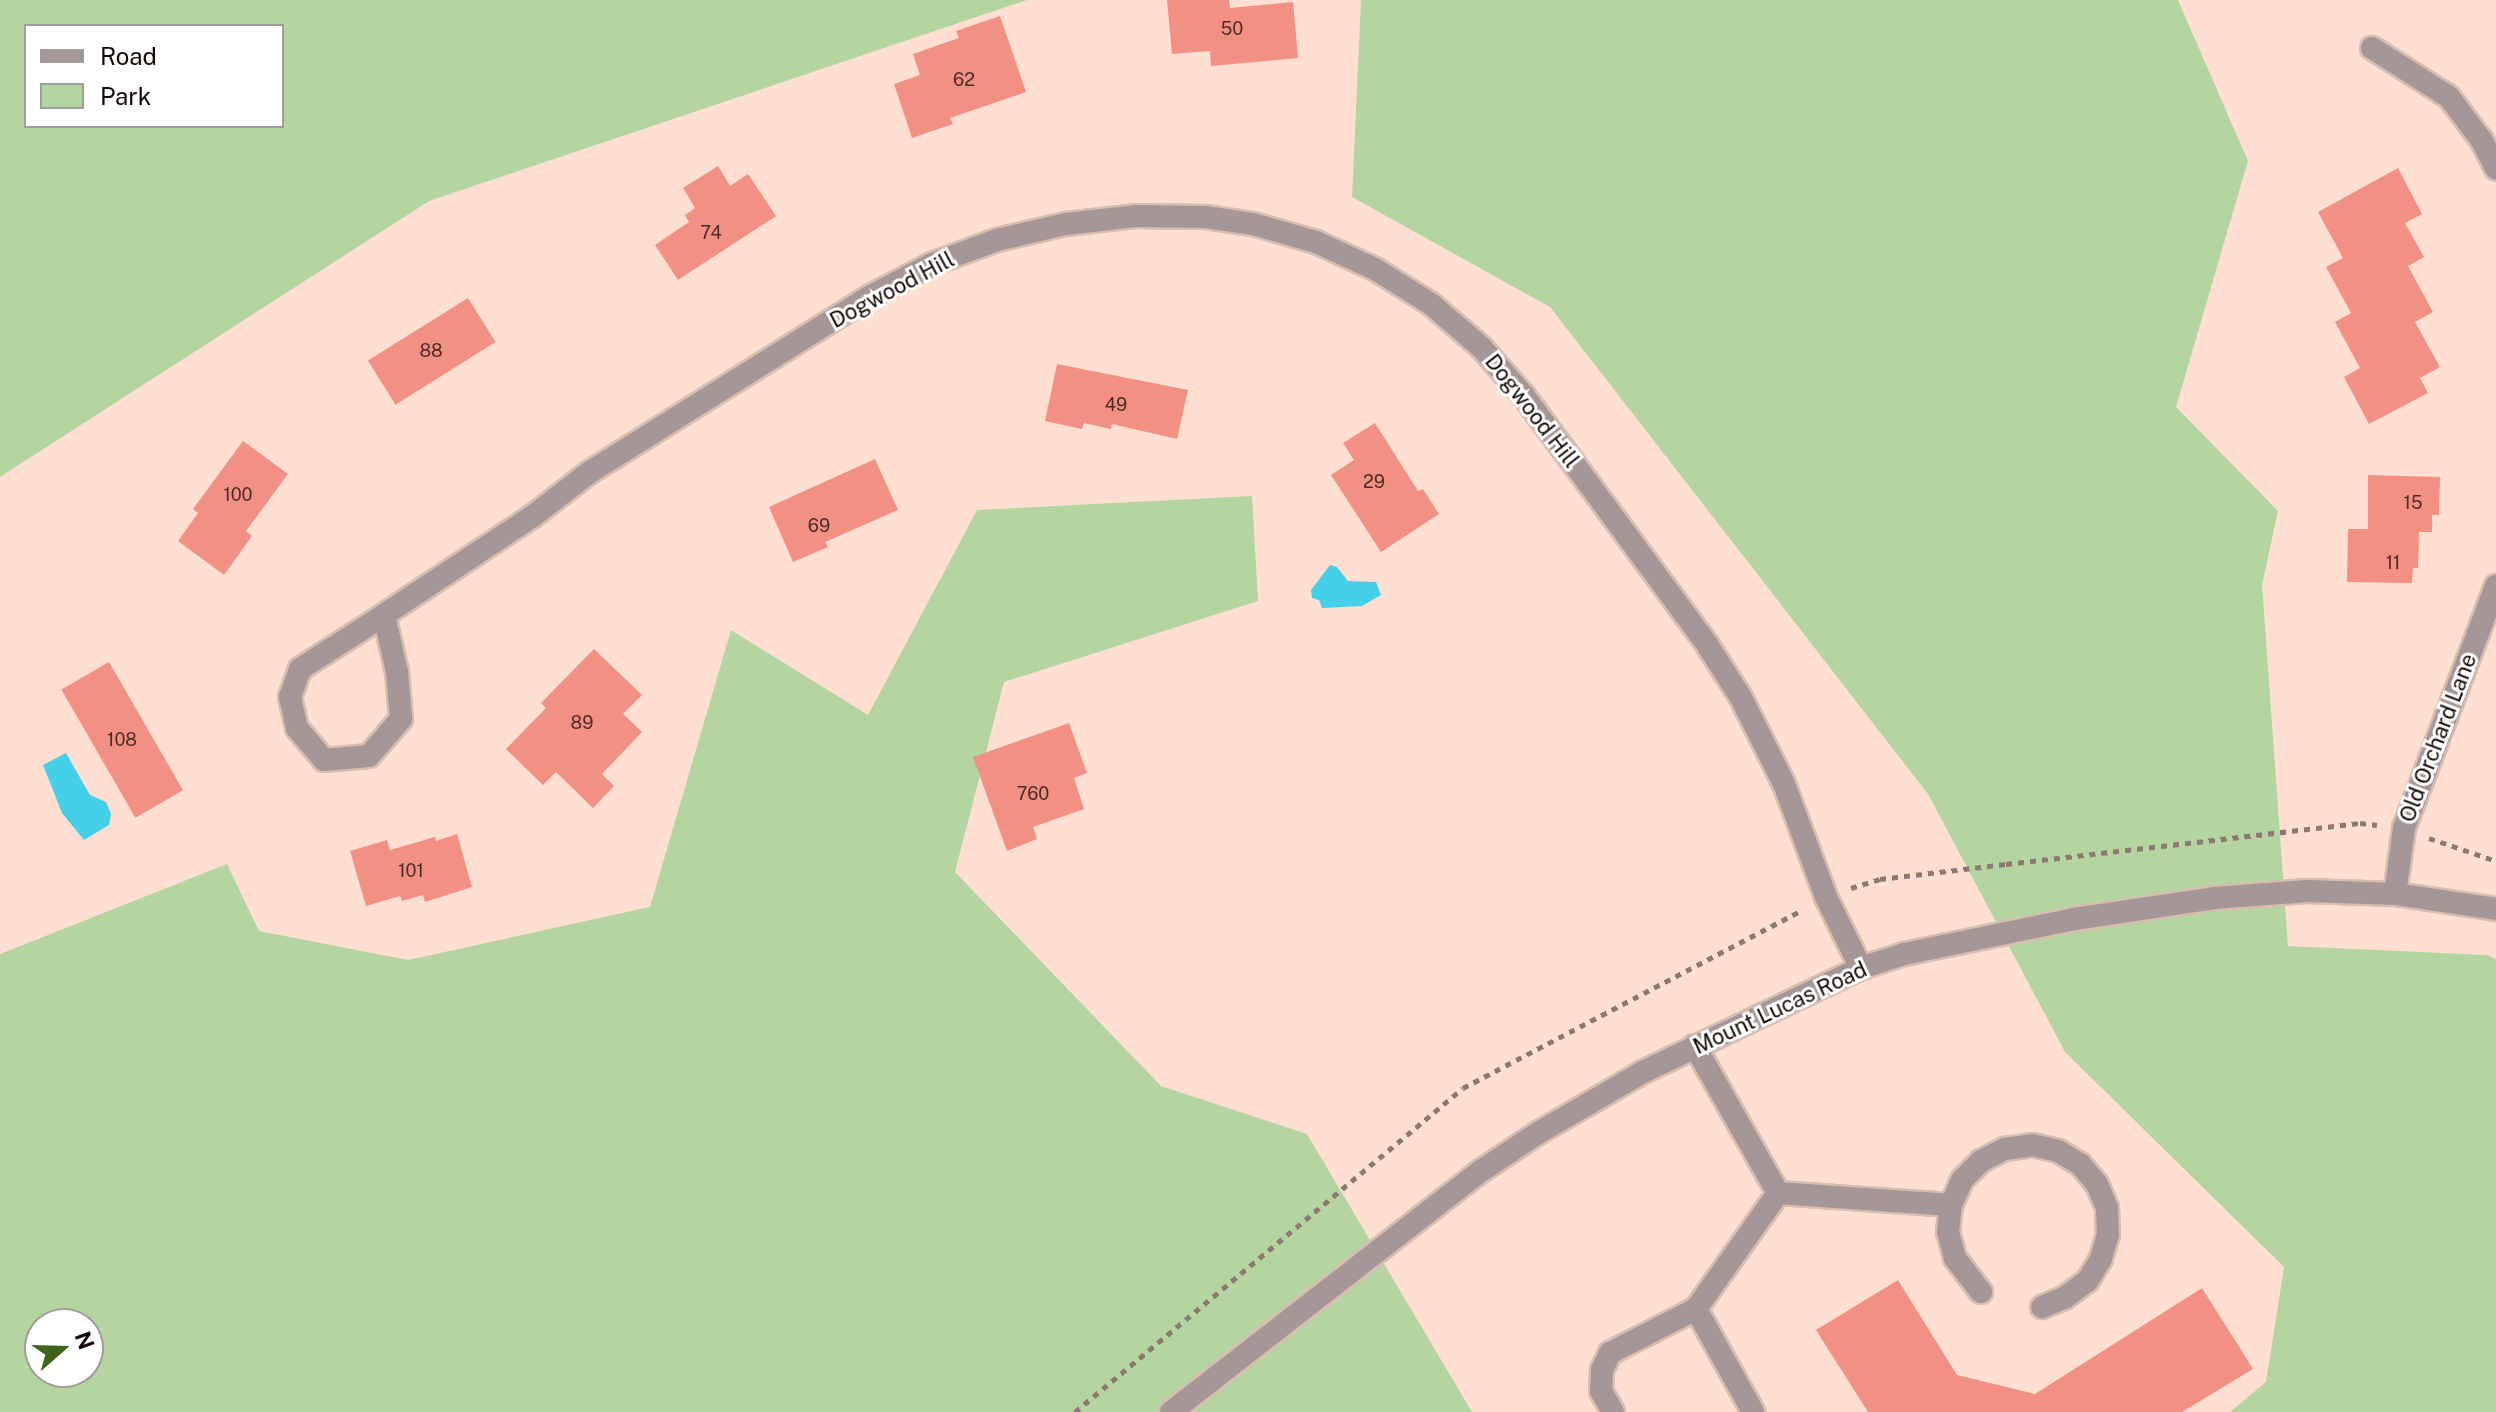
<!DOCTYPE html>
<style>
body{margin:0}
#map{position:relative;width:2496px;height:1412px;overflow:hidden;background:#fedfd1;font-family:"Public Sans",sans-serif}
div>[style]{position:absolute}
.green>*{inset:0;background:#b4d5a0}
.water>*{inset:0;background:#44d0e9}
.building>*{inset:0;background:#f29084;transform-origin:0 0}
.path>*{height:5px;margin-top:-2.5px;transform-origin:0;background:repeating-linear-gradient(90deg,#8d7970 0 6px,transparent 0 12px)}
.roads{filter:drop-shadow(2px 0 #d8bdb1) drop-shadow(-2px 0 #d8bdb1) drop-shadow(0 2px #d8bdb1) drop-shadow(0 -2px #d8bdb1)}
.service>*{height:22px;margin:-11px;padding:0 11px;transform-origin:11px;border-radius:11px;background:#a59697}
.minor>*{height:22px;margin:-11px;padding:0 11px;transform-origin:11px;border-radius:11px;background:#a59697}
.tertiary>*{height:22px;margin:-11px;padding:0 11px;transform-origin:11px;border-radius:11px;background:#a59697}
span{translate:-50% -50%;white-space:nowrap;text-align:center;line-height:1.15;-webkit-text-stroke:6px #fff;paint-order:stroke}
.number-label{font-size:18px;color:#4b2c26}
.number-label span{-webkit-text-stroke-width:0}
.street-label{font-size:22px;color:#130a06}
.legend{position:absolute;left:24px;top:24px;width:260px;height:104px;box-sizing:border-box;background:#fff;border:2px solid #a19d9b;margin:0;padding:10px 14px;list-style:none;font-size:24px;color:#130a06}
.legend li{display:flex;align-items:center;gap:16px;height:40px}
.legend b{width:40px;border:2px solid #a19d9b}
.north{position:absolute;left:24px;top:1308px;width:80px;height:80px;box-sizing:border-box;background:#fff;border:2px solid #a19d9b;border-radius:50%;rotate:70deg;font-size:22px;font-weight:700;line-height:32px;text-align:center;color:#130a06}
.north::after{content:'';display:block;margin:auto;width:28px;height:36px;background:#3e631c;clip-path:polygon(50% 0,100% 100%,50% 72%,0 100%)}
</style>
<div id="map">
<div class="green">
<i style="clip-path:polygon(evenodd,0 0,1027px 0,429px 201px,0 477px,0 0,26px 26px,282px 26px,282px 126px,26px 126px,26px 26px)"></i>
<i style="clip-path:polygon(1361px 0,2178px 0,2248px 161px,2176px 407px,2278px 511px,2262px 585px,2288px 946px,2487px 955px,2496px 959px,2496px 1412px,2230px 1412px,2266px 1382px,2284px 1267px,2065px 1052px,1928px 794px,1550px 307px,1352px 197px)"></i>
<i style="clip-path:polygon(evenodd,1252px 496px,1258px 601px,1004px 682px,955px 872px,1161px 1086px,1307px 1134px,1472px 1412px,0 1412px,0 954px,227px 864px,259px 931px,408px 960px,650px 907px,731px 630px,868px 715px,977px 510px,1252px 496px,40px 1324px,88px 1324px,88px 1372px,40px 1372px,40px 1324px)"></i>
</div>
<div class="water">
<i style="clip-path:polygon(1330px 565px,1337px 567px,1348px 581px,1376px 582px,1381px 595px,1362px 606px,1322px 608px,1319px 600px,1312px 598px,1311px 590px)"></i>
<i style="clip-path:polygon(66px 753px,90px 795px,106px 802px,111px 814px,109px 825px,84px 840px,62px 813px,43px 765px)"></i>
</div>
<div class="building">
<i style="clip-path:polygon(1167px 0,1229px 0,1230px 8px,1293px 2px,1298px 58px,1211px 66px,1210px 51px,1172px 54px)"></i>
<i style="clip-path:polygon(1000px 16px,1026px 92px,950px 118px,953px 124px,912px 138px,894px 84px,920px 75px,913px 54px,959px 38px,956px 31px)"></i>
<i style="clip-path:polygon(718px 166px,730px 186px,748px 174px,776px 216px,678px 280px,655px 245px,689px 222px,685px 215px,695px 208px,683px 188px)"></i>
<i style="clip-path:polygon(2398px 168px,2422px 214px,2405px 223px,2424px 257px,2408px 266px,2433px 312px,2415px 322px,2440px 367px,2420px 378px,2428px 393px,2369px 424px,2344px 377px,2360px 368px,2335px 322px,2351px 313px,2326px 267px,2343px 258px,2318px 212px)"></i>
<i style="left:468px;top:298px;width:52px;height:118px;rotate:58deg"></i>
<i style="clip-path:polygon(1057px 364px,1188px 390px,1177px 439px,1112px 424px,1111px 429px,1084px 423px,1082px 429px,1045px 421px)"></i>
<i style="clip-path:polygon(1375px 423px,1418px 491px,1423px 489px,1439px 514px,1381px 552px,1331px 475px,1354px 460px,1343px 443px)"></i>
<i style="clip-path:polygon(243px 441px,288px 474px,246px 531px,252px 536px,224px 575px,178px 541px,198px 513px,193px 509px)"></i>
<i style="clip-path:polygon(875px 459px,898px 510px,825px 542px,828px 547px,793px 562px,769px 507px)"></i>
<i style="clip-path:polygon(2368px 475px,2440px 477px,2439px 515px,2432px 515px,2432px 532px,2419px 532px,2418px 568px,2413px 568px,2412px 583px,2347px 582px,2348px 529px,2368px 529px)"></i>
<i style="clip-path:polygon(594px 649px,642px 695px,623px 714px,642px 732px,602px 774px,614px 786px,593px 808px,556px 772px,543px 785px,506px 749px,546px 708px,541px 703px)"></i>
<i style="left:109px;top:662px;width:148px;height:55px;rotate:60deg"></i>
<i style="clip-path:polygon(1069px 723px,1087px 773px,1074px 778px,1084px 809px,1033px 827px,1037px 839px,1007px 851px,973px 757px)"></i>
<i style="clip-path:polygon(457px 834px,472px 887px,425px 902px,423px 895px,402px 901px,400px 896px,366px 906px,350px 851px,387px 840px,390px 850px,435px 837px,436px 841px)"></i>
<i style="clip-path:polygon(1898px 1280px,1957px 1375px,2035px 1394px,2202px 1288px,2253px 1369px,2182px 1412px,1868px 1412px,1816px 1330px)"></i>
</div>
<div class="path">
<i style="left:2429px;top:838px;width:71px;rotate:18.9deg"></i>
<i style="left:1851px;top:888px;width:30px;rotate:-17deg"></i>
<i style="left:1880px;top:879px;width:127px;rotate:-6.8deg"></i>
<i style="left:2006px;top:864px;width:356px;rotate:-6.6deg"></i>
<i style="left:2360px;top:823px;width:17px;rotate:7deg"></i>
<i style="left:1075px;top:1412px;width:505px;rotate:-39.86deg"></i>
<i style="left:1463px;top:1088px;width:383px;rotate:-27.7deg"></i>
</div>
<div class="roads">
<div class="service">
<i style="left:1778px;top:1193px;width:173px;rotate:4deg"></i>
<i style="left:1981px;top:1292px;width:43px;rotate:-127.4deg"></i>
<i style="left:1955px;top:1258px;width:27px;rotate:-105deg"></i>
<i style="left:1948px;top:1232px;width:27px;rotate:-84deg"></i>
<i style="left:1951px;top:1205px;width:27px;rotate:-66deg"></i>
<i style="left:1962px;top:1180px;width:27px;rotate:-45deg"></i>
<i style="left:1981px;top:1161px;width:27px;rotate:-27deg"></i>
<i style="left:2005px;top:1149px;width:27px;rotate:-8deg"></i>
<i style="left:2032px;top:1145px;width:27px;rotate:13deg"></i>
<i style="left:2058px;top:1151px;width:26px;rotate:31deg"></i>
<i style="left:2080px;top:1164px;width:26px;rotate:50deg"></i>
<i style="left:2097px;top:1184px;width:26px;rotate:67deg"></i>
<i style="left:2107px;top:1208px;width:26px;rotate:88deg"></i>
<i style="left:2108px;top:1234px;width:26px;rotate:106deg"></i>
<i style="left:2101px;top:1259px;width:26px;rotate:122deg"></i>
<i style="left:2087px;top:1281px;width:26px;rotate:143deg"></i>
<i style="left:2066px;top:1297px;width:26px;rotate:157deg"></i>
<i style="left:1696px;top:1309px;width:118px;rotate:61deg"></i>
<i style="left:1613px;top:1412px;width:24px;rotate:-120deg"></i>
<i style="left:1601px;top:1391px;width:21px;rotate:-87deg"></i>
<i style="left:1602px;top:1370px;width:19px;rotate:-65deg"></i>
<i style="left:1610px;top:1353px;width:97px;rotate:-27.1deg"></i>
<i style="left:1696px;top:1309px;width:142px;rotate:-54.7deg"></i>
<i style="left:1778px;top:1193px;width:169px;rotate:-119.5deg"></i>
</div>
<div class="minor">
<i style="left:2372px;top:48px;width:91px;rotate:32.5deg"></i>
<i style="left:2449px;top:97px;width:55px;rotate:53.1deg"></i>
<i style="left:2482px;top:141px;width:31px;rotate:63deg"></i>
<i style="left:384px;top:615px;width:179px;rotate:-33.6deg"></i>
<i style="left:533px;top:516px;width:72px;rotate:-37.7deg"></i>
<i style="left:590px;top:472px;width:329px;rotate:-32.1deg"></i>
<i style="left:869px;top:297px;width:71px;rotate:-27.6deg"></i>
<i style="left:932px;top:264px;width:69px;rotate:-20.3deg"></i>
<i style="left:997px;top:240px;width:71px;rotate:-13.1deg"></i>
<i style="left:1066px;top:224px;width:70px;rotate:-6.5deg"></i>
<i style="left:1136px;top:216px;width:70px;rotate:0.8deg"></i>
<i style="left:1206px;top:217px;width:48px;rotate:8.5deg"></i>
<i style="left:1253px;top:224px;width:66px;rotate:15.9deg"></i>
<i style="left:1316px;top:242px;width:65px;rotate:24.6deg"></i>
<i style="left:1375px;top:269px;width:66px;rotate:32deg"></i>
<i style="left:1431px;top:304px;width:66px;rotate:40.7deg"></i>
<i style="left:1481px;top:347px;width:65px;rotate:48.7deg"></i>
<i style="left:1524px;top:396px;width:310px;rotate:53.6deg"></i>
<i style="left:1708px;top:646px;width:59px;rotate:57.4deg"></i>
<i style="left:1740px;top:696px;width:98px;rotate:63.4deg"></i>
<i style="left:1784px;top:784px;width:121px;rotate:69.6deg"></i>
<i style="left:1826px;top:897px;width:79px;rotate:63.8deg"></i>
<i style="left:384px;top:615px;width:58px;rotate:77.2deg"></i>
<i style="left:397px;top:672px;width:47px;rotate:85.1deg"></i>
<i style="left:401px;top:719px;width:49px;rotate:130.9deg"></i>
<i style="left:369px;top:756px;width:45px;rotate:174.9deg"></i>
<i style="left:324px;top:760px;width:42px;rotate:-130.2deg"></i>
<i style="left:297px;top:728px;width:32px;rotate:-103deg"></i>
<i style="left:290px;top:697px;width:30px;rotate:-70deg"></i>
<i style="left:300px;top:669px;width:100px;rotate:-32.7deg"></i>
<i style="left:2395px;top:894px;width:67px;rotate:-82.2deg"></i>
<i style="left:2404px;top:828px;width:259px;rotate:-69.2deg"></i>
</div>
<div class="tertiary">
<i style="left:1171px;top:1412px;width:393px;rotate:-37.9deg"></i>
<i style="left:1481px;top:1171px;width:69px;rotate:-33.7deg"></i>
<i style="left:1538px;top:1133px;width:121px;rotate:-30.2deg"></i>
<i style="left:1643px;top:1072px;width:242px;rotate:-25.5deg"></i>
<i style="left:1861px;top:968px;width:45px;rotate:-18deg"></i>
<i style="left:1904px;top:954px;width:174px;rotate:-11.6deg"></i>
<i style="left:2074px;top:919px;width:142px;rotate:-8.5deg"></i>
<i style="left:2214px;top:898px;width:94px;rotate:-4.3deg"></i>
<i style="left:2308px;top:891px;width:87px;rotate:2deg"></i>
<i style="left:2395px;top:894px;width:102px;rotate:8.4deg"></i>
</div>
</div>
<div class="number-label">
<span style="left:1232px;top:29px">50</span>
<span style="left:964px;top:80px">62</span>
<span style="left:711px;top:233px">74</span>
<span style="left:431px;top:351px">88</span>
<span style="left:1116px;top:405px">49</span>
<span style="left:1374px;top:482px">29</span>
<span style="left:238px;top:495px">100</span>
<span style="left:2413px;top:503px">15</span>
<span style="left:819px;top:526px">69</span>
<span style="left:2393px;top:563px">11</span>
<span style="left:582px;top:723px">89</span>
<span style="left:122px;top:740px">108</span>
<span style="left:1033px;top:794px">760</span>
<span style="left:411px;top:871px">101</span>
</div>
<div class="street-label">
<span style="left:892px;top:290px;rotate:-28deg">Dogwood Hill</span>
<span style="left:1532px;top:411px;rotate:52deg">Dogwood Hill</span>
<span style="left:2438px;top:738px;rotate:-69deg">Old Orchard Lane</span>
<span style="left:1780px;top:1008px;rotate:-25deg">Mount Lucas Road</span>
</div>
<ul class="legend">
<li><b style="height:10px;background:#a59697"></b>Road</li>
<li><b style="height:22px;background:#b4d5a0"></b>Park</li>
</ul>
<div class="north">N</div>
</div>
